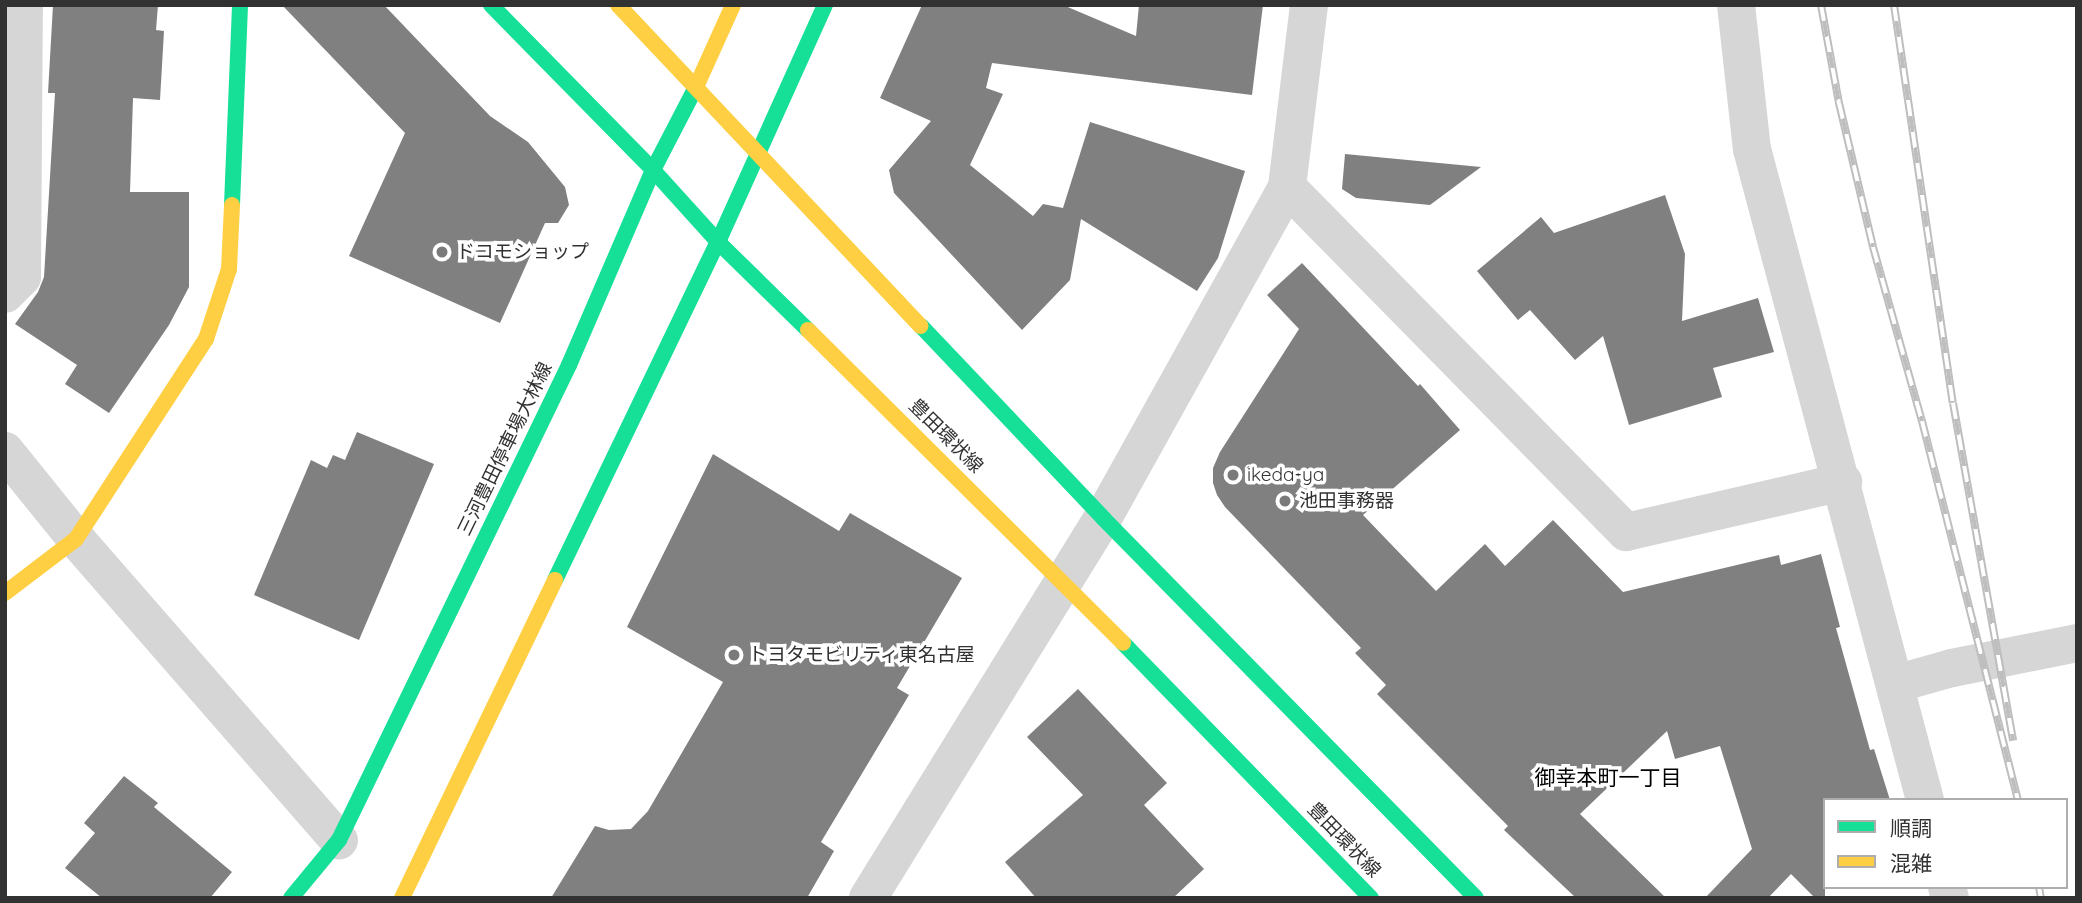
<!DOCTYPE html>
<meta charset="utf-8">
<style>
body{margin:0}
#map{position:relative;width:2082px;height:903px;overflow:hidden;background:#fff;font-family:Quicksand,"Noto Sans JP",sans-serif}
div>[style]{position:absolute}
.building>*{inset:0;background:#808080}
.street>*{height:38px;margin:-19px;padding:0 19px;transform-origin:19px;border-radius:19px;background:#d6d6d6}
.fast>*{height:16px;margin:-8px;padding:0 8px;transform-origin:8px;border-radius:8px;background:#16e098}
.slow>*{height:16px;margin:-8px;padding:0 8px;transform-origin:8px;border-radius:8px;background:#ffcf43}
.rail>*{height:8px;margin-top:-4px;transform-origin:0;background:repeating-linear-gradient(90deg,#fff 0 16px,#bebebe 0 32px);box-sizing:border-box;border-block:2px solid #bebebe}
.dots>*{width:19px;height:19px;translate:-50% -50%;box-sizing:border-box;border:4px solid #fff;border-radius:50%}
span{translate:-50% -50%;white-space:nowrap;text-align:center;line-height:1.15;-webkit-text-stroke:7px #fff;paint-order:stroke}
.poi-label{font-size:19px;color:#323232}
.left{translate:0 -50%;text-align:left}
.street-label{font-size:19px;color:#323232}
.neighbourhood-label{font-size:21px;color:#000}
.frame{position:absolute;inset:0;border:7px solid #323232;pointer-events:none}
.legend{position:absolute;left:1823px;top:798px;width:245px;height:91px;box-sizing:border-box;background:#fff;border:2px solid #adadad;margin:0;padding:9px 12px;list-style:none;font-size:21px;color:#323232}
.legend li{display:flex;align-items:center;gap:14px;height:35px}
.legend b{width:35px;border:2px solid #adadad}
</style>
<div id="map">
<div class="building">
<i style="clip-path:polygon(53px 5px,158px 5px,156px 30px,164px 31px,160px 100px,133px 98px,130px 192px,189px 192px,189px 287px,169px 325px,109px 413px,65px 384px,77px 365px,15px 324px,38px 292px,44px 277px,55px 93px,48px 93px)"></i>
<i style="clip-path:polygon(282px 5px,384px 5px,490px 116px,528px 142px,565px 187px,569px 205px,558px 223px,545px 223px,500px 323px,349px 256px,405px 133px)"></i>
<i style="clip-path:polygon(922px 5px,1063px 5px,1136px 36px,1139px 5px,1263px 5px,1252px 95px,992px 63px,986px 88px,1003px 94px,970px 165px,1033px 216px,1043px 204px,1063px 208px,1090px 122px,1245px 171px,1218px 258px,1197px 291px,1081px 219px,1070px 280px,1022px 330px,894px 193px,889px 170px,931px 121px,880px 98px)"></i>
<i style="clip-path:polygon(1345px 154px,1481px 167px,1430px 205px,1356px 198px,1342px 189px)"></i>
<i style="clip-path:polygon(1665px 195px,1685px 254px,1682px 321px,1758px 298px,1774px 352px,1713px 368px,1722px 397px,1629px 425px,1603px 336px,1575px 360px,1530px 310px,1518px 320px,1477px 271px,1541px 217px,1554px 233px)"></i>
<i style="clip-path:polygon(1302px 263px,1418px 386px,1420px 384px,1460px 430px,1363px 515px,1436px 591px,1485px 544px,1505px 566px,1553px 520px,1623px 592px,1779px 555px,1781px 565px,1821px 554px,1840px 627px,1836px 628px,1870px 750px,1874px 749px,1890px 800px,1825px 800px,1825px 898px,1815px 898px,1791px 874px,1768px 898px,1705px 898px,1752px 849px,1720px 746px,1675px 759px,1667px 731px,1580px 814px,1666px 898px,1576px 898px,1504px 830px,1508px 826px,1377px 694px,1386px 685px,1355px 653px,1361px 648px,1225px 507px,1217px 495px,1213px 483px,1213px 468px,1220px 452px,1299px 329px,1267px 295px)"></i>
<i style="clip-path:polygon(357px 432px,434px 464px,359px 640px,254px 595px,311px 460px,327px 468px,333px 455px,345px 460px)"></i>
<i style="clip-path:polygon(713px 454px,839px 531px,850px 513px,962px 578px,897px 688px,909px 695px,821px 842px,834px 851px,807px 898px,551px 898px,595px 826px,609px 830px,631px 829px,648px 811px,723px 682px,627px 627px)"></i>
<i style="clip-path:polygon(1078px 689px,1167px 783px,1144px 805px,1204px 869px,1173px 898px,1036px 898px,1005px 862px,1083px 795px,1027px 737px)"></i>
<i style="clip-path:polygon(124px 776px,158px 803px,154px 807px,232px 872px,210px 898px,102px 898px,65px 868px,95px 833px,84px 823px)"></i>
</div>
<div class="street">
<i style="left:1736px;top:5px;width:145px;rotate:83.7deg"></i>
<i style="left:1752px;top:149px;width:674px;rotate:75.12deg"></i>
<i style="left:1287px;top:187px;width:484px;rotate:45.5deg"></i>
<i style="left:1626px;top:532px;width:223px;rotate:-13deg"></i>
<i style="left:5px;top:294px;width:24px;rotate:-45deg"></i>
<i style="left:22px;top:277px;width:272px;rotate:-89.6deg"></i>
<i style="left:5px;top:451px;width:113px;rotate:51.1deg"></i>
<i style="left:76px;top:539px;width:400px;rotate:48.9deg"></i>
<i style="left:1895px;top:684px;width:59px;rotate:-15.7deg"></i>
<i style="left:1952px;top:668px;width:127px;rotate:-11.3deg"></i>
<i style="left:1947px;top:887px;width:11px;rotate:75deg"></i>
<i style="left:868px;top:898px;width:447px;rotate:-58.3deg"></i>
<i style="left:1103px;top:518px;width:379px;rotate:-60.9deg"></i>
<i style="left:1287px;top:187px;width:183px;rotate:-83.1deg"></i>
</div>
<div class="fast">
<i style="left:491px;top:5px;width:231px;rotate:45.5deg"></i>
<i style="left:653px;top:170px;width:97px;rotate:47.9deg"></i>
<i style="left:718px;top:242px;width:126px;rotate:44.4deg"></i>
<i style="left:232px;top:205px;width:200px;rotate:-87.7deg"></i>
<i style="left:921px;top:326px;width:265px;rotate:46.5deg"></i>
<i style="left:1103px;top:518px;width:532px;rotate:45.53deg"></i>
<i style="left:555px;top:580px;width:375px;rotate:-64.3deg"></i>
<i style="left:718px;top:242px;width:260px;rotate:-65.7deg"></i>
<i style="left:1123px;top:643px;width:356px;rotate:45.8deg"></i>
<i style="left:291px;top:898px;width:75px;rotate:-50.4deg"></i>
<i style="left:339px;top:840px;width:528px;rotate:-64.16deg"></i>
<i style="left:569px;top:365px;width:212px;rotate:-66.7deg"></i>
<i style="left:653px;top:170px;width:93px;rotate:-62.6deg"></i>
</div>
<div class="slow">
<i style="left:618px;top:5px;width:441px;rotate:46.7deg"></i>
<i style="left:696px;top:87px;width:90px;rotate:-65.7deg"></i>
<i style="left:808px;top:330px;width:444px;rotate:44.8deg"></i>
<i style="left:5px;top:593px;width:89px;rotate:-37.3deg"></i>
<i style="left:76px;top:539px;width:239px;rotate:-57deg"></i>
<i style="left:206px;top:339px;width:74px;rotate:-71.8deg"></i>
<i style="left:229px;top:269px;width:64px;rotate:-87.3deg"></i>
<i style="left:402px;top:898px;width:353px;rotate:-64.3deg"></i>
</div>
<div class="rail">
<i style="left:1821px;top:5px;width:100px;rotate:79.6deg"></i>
<i style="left:1839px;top:103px;width:148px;rotate:76.7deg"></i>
<i style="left:1873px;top:247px;width:181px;rotate:74.3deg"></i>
<i style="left:1922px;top:421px;width:391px;rotate:75.8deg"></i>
<i style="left:1894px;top:5px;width:402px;rotate:81.6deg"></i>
<i style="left:1953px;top:403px;width:343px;rotate:79.9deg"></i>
<i style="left:2039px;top:887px;width:11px;rotate:80deg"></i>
</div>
<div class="dots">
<i style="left:442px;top:252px;background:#7a7a7a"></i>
<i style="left:1233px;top:475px;background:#7a7a7a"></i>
<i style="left:1285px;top:501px;background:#7a7a7a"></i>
<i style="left:734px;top:655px;background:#7a7a7a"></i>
</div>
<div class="poi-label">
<span class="left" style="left:456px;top:252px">ドコモショップ</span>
<span class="left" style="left:1247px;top:475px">ikeda-ya</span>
<span class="left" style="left:1299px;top:501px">池田事務器</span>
<span class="left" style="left:748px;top:655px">トヨタモビリティ東名古屋</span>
</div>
<div class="street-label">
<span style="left:946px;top:436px;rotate:45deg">豊田環状線</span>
<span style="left:505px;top:449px;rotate:-64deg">三河豊田停車場大林線</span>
<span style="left:1344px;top:840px;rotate:46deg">豊田環状線</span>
</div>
<div class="neighbourhood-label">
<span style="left:1608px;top:777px">御幸本町一丁目</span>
</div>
<div class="frame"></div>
<ul class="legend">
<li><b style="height:9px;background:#16e098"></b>順調</li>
<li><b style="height:9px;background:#ffcf43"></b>混雑</li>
</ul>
</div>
